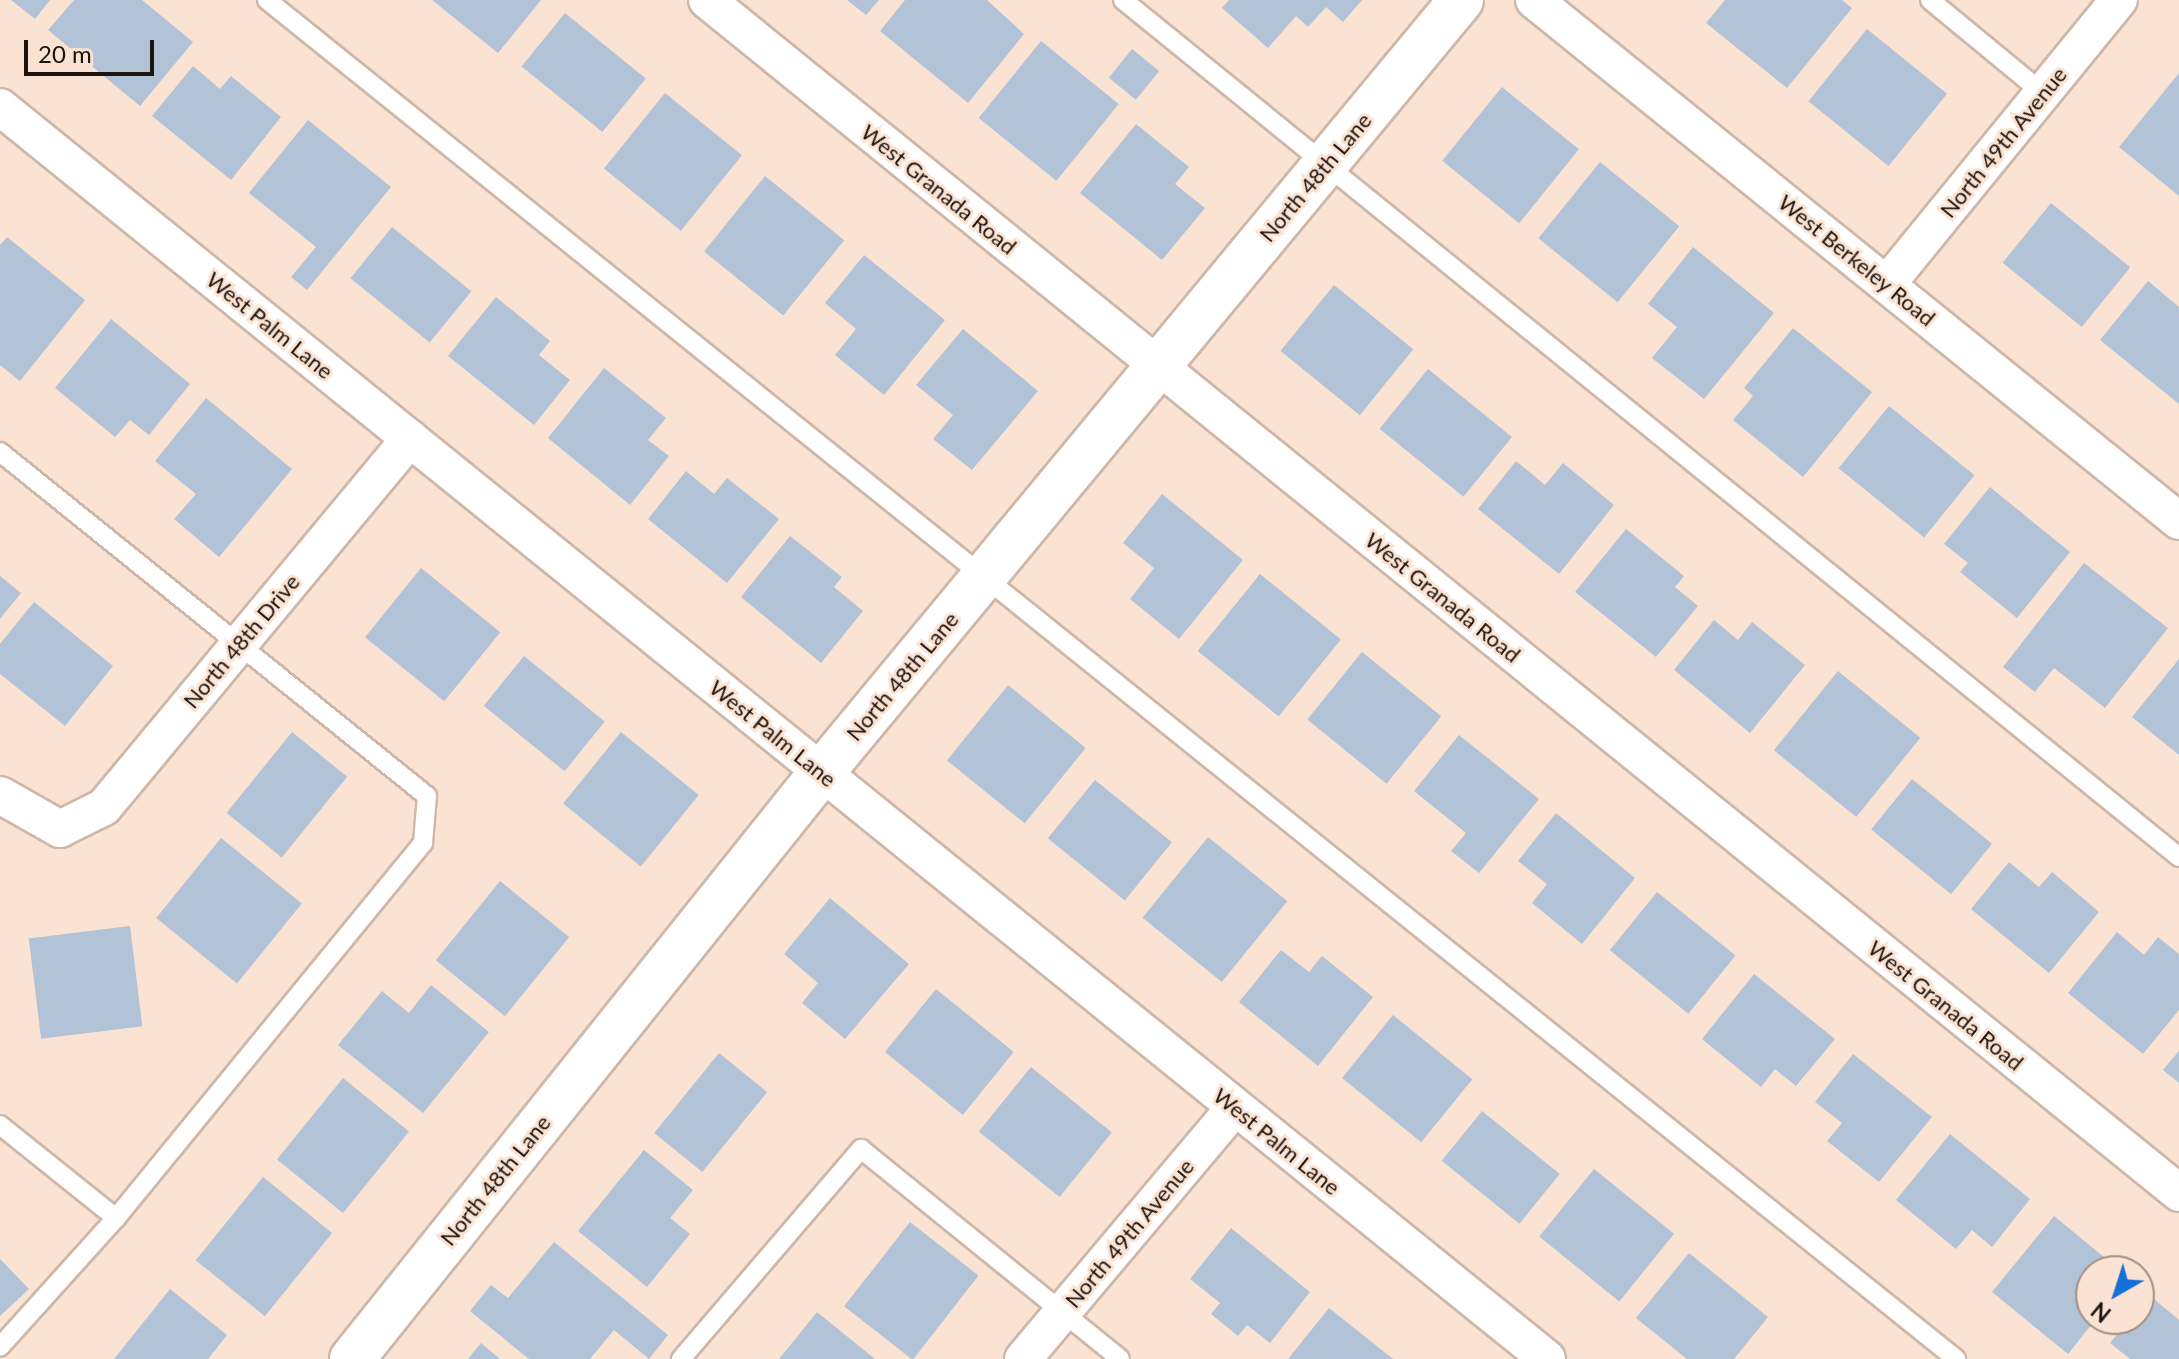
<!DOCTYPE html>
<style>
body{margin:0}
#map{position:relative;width:2179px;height:1359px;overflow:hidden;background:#fbe3d3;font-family:Lato,sans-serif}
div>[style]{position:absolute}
.building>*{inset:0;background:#b2c2d7;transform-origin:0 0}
.roads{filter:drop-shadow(2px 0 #ceb7a8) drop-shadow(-2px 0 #ceb7a8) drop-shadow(0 2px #ceb7a8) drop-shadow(0 -2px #ceb7a8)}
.lane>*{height:18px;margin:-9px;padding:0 9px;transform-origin:9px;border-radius:9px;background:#fff}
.street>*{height:36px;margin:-18px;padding:0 18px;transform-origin:18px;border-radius:18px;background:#fff}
.secondary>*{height:44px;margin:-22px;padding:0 22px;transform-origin:22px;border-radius:22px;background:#fff}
span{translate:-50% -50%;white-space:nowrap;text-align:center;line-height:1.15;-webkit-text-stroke:6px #fbe3d3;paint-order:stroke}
.street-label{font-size:22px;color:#1d140f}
.north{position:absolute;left:2075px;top:1255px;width:80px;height:80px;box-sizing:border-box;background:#fbe3d3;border:2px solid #a29085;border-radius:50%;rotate:219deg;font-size:22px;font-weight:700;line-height:32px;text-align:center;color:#1d140f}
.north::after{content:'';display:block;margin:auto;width:28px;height:36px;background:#1570d9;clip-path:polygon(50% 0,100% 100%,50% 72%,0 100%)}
.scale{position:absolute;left:24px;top:40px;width:130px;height:36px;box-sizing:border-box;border:4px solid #1d140f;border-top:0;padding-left:10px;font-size:24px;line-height:28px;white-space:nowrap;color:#1d140f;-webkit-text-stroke:6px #fbe3d3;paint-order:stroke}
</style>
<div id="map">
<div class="building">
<i style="clip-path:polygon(11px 0,50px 0,35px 19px)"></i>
<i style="clip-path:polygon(74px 0,142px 0,193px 42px,140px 106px,48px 30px)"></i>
<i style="clip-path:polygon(432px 0,541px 0,498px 53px)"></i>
<i style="clip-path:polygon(847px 0,879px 0,866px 15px)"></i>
<i style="clip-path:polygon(905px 0,987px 0,1024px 34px,968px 103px,880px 31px)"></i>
<i style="clip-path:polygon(1229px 0,1362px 0,1343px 22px,1326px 7px,1308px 27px,1296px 16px,1268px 48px,1222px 8px)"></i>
<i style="clip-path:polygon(1725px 0,1842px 0,1852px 8px,1787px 88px,1706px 23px)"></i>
<i style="left:565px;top:13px;width:104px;height:69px;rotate:39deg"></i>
<i style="left:1867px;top:29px;width:103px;height:93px;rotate:39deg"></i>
<i style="left:1041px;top:41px;width:100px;height:99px;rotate:39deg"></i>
<i style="left:1132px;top:49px;width:35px;height:37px;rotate:39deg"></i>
<i style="clip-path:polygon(193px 66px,220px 89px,231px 76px,281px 117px,231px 180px,152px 116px)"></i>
<i style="clip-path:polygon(2179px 73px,2179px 196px,2119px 147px)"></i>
<i style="left:1502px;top:87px;width:99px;height:95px;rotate:39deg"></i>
<i style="left:665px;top:93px;width:99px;height:97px;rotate:39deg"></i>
<i style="clip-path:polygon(308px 120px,391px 187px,307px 290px,291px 277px,316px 247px,249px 193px)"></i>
<i style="clip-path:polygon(1136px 124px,1189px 167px,1175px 184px,1205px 208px,1162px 260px,1080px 193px)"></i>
<i style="left:1600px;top:162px;width:102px;height:98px;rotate:39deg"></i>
<i style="left:765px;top:176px;width:102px;height:97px;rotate:39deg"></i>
<i style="left:2051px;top:203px;width:102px;height:77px;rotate:39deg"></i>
<i style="left:392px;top:227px;width:102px;height:66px;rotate:39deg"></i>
<i style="clip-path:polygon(7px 237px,85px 300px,20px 381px,0 365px,0 245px)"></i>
<i style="clip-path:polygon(1693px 247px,1774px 313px,1704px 399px,1652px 358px,1677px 327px,1648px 304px)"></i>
<i style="clip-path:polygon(864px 255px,945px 320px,884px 395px,835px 355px,856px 329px,825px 303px)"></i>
<i style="clip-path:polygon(2148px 281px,2179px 307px,2179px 404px,2100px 340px)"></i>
<i style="left:1334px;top:285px;width:102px;height:85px;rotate:39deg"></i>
<i style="clip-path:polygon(496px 297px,550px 341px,539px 355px,570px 380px,534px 425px,448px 356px)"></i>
<i style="clip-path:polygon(111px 319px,190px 384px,149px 435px,130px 420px,115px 437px,55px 388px)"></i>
<i style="clip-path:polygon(1793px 328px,1872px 392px,1803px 477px,1733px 420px,1753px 396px,1744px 388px)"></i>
<i style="clip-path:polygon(963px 329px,1038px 391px,972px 470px,933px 439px,953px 415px,916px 385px)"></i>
<i style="clip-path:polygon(604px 368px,666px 418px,648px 440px,669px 456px,630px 505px,548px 438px)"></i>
<i style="left:1428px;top:369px;width:108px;height:77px;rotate:39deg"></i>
<i style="clip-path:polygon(206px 398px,292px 469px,219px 557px,174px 519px,196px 494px,155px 461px)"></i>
<i style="left:1889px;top:406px;width:110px;height:80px;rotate:39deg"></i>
<i style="clip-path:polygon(1516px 461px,1545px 485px,1563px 463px,1614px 505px,1559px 574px,1478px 509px)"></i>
<i style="clip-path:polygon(686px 471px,714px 494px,727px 478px,779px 519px,727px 583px,648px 519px)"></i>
<i style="clip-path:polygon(1990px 487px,2070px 552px,2017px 618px,1960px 572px,1968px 563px,1944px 544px)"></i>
<i style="clip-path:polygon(1162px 494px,1243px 560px,1179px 639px,1130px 599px,1154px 568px,1123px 543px)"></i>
<i style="clip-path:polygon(1626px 529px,1684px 576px,1675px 587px,1698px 606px,1656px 657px,1575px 592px)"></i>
<i style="clip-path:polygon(790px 536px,842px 577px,834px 587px,863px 611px,821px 663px,741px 597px)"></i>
<i style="clip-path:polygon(2084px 563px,2168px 628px,2105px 708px,2054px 668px,2035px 692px,2003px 667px)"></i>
<i style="left:421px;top:568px;width:102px;height:89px;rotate:39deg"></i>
<i style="left:1260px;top:574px;width:104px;height:99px;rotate:39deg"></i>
<i style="clip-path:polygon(0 576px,21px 593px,0 619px)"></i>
<i style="clip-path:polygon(34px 602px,113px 666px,65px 726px,0 674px,0 644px)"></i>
<i style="clip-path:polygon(1714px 620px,1738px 640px,1752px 622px,1805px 665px,1750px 733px,1674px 670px)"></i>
<i style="left:1362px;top:652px;width:102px;height:87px;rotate:39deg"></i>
<i style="left:524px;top:656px;width:104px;height:64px;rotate:39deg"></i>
<i style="clip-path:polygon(2179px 659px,2179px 755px,2132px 717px)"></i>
<i style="left:1838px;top:671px;width:106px;height:102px;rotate:39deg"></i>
<i style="left:1008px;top:685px;width:100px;height:97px;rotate:39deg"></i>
<i style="left:292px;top:732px;width:71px;height:104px;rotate:39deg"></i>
<i style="left:621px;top:732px;width:100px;height:92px;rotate:39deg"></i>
<i style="clip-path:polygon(1459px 735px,1539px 799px,1479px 873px,1451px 851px,1466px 833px,1414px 791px)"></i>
<i style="left:1912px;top:779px;width:103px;height:65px;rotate:39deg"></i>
<i style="left:1095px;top:780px;width:99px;height:75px;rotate:39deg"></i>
<i style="clip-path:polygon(1556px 813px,1635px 878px,1582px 944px,1532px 903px,1547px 884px,1518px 861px)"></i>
<i style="left:1208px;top:837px;width:102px;height:104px;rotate:39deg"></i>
<i style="left:221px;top:838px;width:104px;height:103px;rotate:39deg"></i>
<i style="clip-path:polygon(2009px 862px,2039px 887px,2052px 872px,2099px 912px,2049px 973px,1971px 909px)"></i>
<i style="left:500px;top:881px;width:89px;height:102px;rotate:39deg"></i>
<i style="left:1657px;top:892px;width:101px;height:75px;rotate:39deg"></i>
<i style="clip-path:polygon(830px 898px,909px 964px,845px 1039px,802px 1003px,818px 983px,784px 954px)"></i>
<i style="left:130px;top:926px;width:101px;height:102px;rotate:83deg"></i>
<i style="clip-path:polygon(2117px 932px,2144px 955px,2158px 937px,2179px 954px,2179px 1010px,2143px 1054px,2068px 993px)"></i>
<i style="clip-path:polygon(1281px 950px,1309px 972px,1322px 956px,1373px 997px,1318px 1066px,1239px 1002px)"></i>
<i style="clip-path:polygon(1754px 974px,1835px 1039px,1796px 1086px,1775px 1069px,1761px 1087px,1702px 1039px)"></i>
<i style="clip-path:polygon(431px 985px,489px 1032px,423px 1113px,338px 1045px,382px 991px,409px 1013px)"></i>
<i style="left:936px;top:989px;width:100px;height:81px;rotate:39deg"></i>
<i style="left:1393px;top:1015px;width:102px;height:81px;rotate:39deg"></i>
<i style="clip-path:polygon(2179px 1051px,2179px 1083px,2163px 1070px)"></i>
<i style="left:719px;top:1053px;width:62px;height:103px;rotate:39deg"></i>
<i style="clip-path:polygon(1853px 1054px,1932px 1117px,1879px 1182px,1827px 1141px,1842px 1123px,1815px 1102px)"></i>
<i style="left:1031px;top:1067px;width:104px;height:83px;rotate:39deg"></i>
<i style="left:343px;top:1078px;width:85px;height:105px;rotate:39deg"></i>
<i style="left:1482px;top:1111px;width:100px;height:64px;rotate:39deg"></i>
<i style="clip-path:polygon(1950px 1134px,2030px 1199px,1992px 1247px,1972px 1230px,1956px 1249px,1896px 1200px)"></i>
<i style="clip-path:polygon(644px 1150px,693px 1190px,670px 1218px,690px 1234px,647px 1287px,578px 1231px)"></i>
<i style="left:1594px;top:1169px;width:103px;height:87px;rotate:39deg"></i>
<i style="left:263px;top:1177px;width:89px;height:107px;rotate:39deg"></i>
<i style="clip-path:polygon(2054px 1216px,2121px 1271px,2091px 1271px,2091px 1319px,2096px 1319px,2068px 1354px,1992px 1292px)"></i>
<i style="left:910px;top:1222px;width:87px;height:107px;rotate:38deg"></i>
<i style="clip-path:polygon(1231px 1228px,1310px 1292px,1270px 1343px,1247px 1325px,1238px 1336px,1211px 1314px,1220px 1303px,1190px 1279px)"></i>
<i style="clip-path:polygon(554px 1242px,668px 1335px,649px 1359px,614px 1330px,590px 1359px,529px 1359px,470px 1311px,491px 1285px,508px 1298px)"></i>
<i style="clip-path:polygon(1689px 1253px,1768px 1317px,1734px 1359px,1687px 1359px,1636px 1318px)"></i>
<i style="clip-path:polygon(0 1259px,29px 1289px,0 1316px)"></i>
<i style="clip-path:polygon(170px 1289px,227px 1335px,208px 1359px,114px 1359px)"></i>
<i style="clip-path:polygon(2149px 1295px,2179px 1320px,2179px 1359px,2130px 1359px,2110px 1343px,2129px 1319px,2139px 1319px,2139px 1307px)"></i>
<i style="clip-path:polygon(1329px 1308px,1393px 1359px,1288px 1359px)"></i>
<i style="clip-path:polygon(817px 1312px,875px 1359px,779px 1359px)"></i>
<i style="clip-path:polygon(481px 1343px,500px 1359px,468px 1359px)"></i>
</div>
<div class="roads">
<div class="lane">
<i style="left:267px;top:0;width:2168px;rotate:38.82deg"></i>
<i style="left:1123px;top:0;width:1360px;rotate:39.06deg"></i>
<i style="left:1930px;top:0;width:146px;rotate:39.5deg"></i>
<i style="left:0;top:452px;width:548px;rotate:38.86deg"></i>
<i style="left:427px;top:796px;width:47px;rotate:94.9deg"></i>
<i style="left:423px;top:843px;width:485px;rotate:129.3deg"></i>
<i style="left:116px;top:1218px;width:173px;rotate:132deg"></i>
<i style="left:0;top:1125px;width:149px;rotate:38.7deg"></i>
<i style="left:681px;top:1359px;width:277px;rotate:-49.4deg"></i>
<i style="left:861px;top:1149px;width:333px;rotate:39deg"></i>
</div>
<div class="street">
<i style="left:707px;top:0;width:1895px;rotate:39.02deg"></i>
<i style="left:1534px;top:0;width:829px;rotate:38.93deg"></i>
<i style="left:0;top:107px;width:1990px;rotate:38.98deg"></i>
<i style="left:1887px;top:284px;width:367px;rotate:-50.8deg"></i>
<i style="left:0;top:795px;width:69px;rotate:29.5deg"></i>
<i style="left:60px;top:829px;width:49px;rotate:-26.6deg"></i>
<i style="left:104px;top:807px;width:479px;rotate:-50.3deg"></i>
<i style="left:1023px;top:1359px;width:329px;rotate:-49.9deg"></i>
</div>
<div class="secondary">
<i style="left:352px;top:1359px;width:752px;rotate:-51.32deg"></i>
<i style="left:822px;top:772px;width:1002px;rotate:-50.38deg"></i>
</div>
</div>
<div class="street-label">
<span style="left:2003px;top:142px;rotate:-51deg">North 49th Avenue</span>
<span style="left:1315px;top:177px;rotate:-50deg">North 48th Lane</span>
<span style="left:939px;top:189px;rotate:39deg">West Granada Road</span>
<span style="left:1857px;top:260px;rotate:39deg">West Berkeley Road</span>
<span style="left:270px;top:325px;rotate:39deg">West Palm Lane</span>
<span style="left:1443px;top:597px;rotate:39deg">West Granada Road</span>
<span style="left:241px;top:641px;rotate:-50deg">North 48th Drive</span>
<span style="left:902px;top:676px;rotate:-50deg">North 48th Lane</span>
<span style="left:773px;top:733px;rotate:39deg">West Palm Lane</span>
<span style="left:1946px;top:1005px;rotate:39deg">West Granada Road</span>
<span style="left:1277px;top:1141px;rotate:39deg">West Palm Lane</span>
<span style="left:495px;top:1180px;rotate:-51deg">North 48th Lane</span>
<span style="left:1129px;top:1233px;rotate:-50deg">North 49th Avenue</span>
</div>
<div class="north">N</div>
<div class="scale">20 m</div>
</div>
